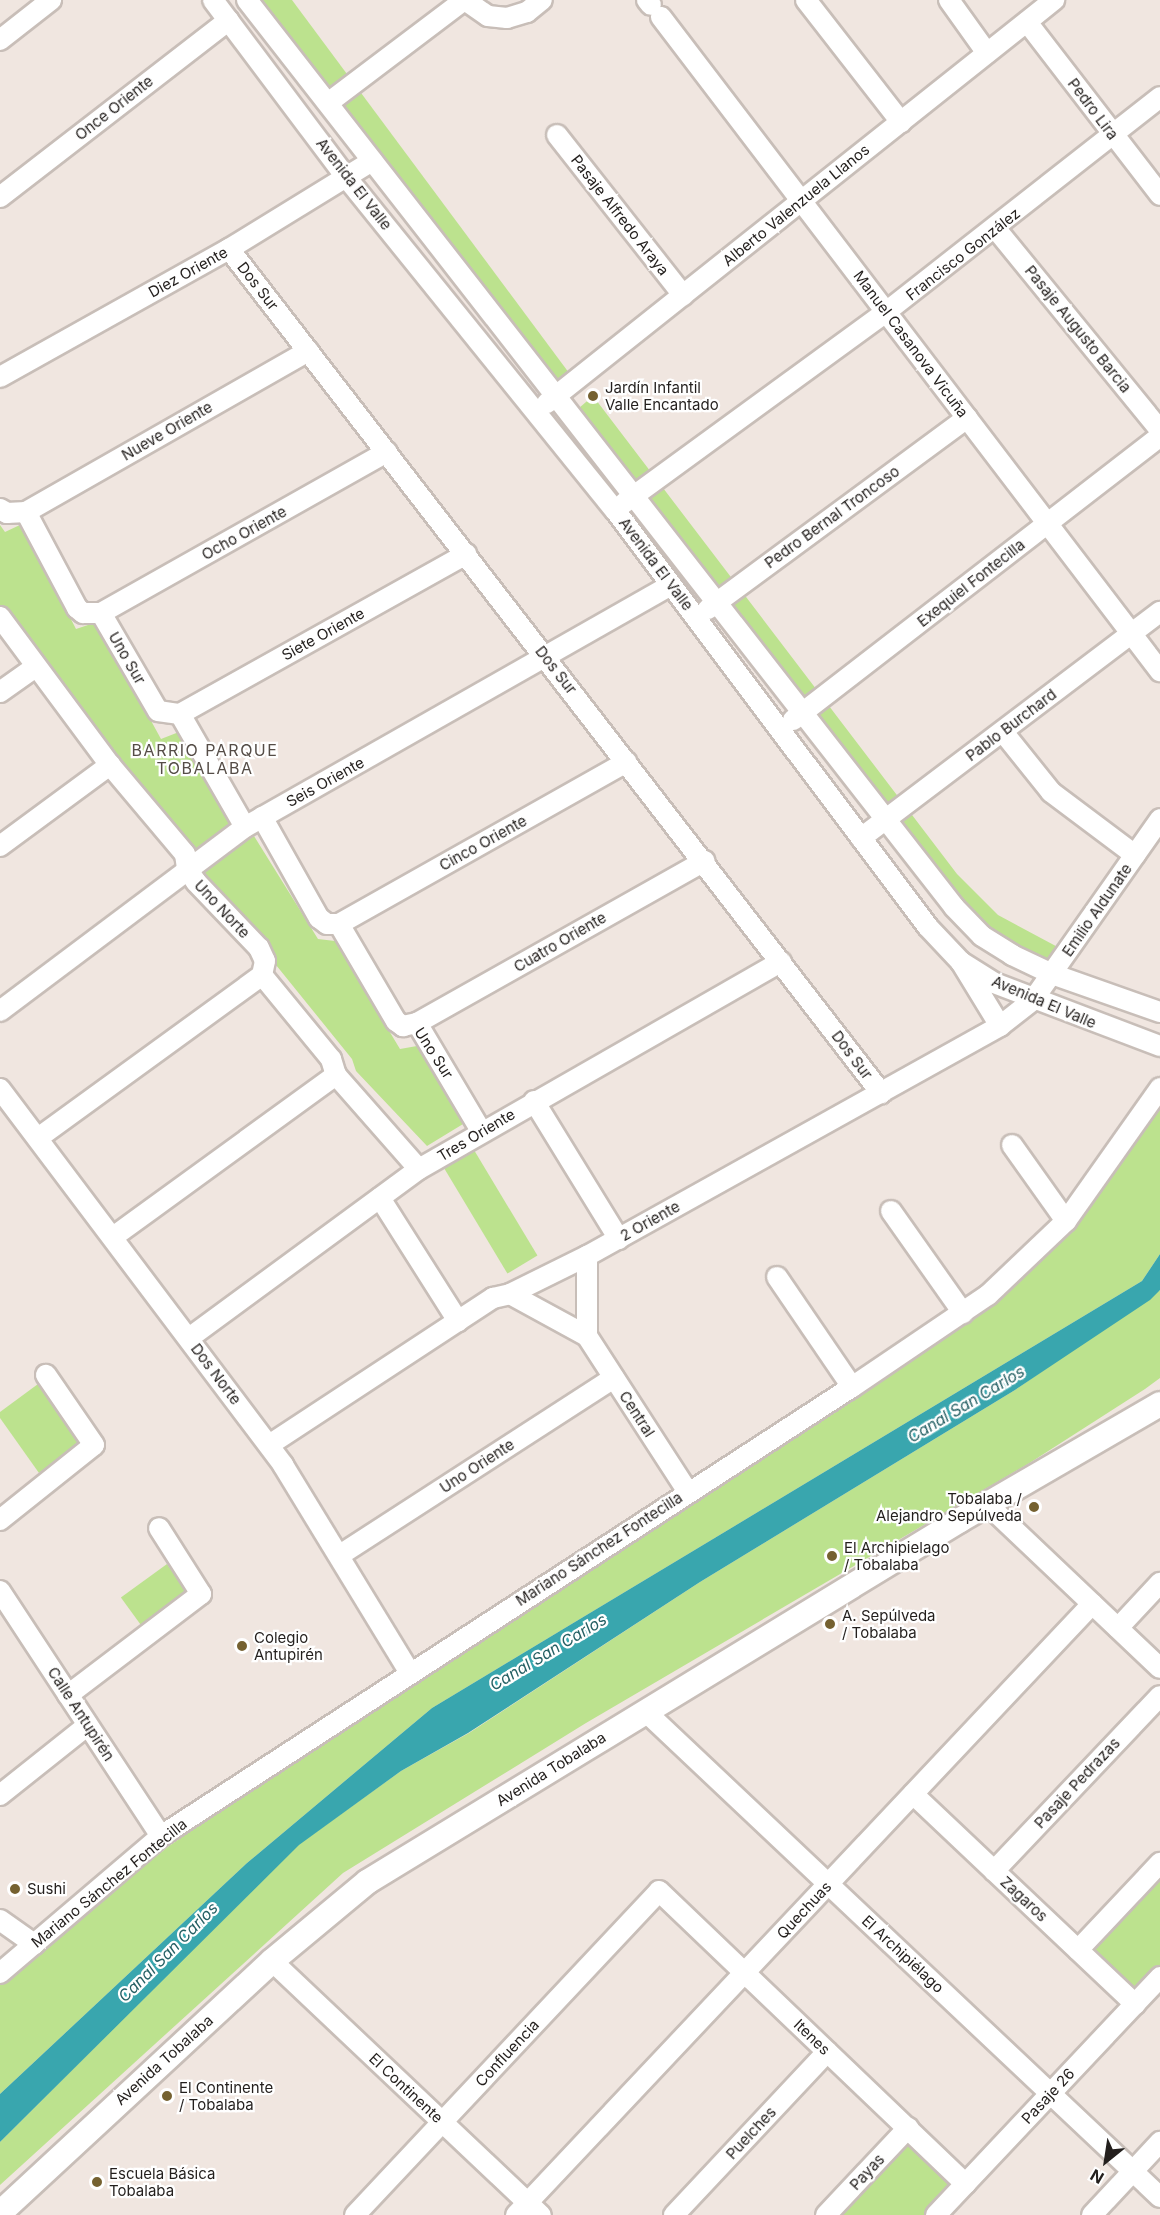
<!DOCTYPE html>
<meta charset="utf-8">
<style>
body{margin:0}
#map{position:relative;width:1160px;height:2215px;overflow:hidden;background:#f0e6e0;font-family:Inter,sans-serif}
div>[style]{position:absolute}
.green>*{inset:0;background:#bce28e;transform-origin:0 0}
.water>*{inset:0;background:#39a6ae}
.roads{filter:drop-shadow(2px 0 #c8beb8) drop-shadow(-2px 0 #c8beb8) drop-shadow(0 2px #c8beb8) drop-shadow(0 -2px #c8beb8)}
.minor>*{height:20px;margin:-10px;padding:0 10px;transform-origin:10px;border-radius:10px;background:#fff}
.major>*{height:24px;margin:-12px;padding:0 12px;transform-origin:12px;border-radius:12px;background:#fff}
.dots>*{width:16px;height:16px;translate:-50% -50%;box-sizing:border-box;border:3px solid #fff;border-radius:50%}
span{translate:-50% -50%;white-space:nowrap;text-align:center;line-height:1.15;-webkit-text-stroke:4.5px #fff;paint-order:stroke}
.street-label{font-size:15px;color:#231f1d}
.poi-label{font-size:15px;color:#231f1d}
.left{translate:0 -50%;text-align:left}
.right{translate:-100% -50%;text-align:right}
.neighbourhood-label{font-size:16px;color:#554d47;letter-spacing:1.5px}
.water-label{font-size:16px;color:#256064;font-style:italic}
.north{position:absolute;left:1076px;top:2131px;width:60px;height:60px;-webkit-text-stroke:4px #fff;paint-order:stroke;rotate:210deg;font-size:16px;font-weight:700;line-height:24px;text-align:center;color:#231f1d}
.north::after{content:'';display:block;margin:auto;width:21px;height:27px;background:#231f1d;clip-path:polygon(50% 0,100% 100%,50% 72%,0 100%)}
</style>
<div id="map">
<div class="green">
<i style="clip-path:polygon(252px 0,292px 0,575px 381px,556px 396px)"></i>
<i style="clip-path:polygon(593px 396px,957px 874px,998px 915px,1067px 952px,1052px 974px,982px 936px,572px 414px)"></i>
<i style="clip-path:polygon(22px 524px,76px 629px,97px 622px,161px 739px,184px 730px,236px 820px,190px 853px,0 608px,0 525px,5px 532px)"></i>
<i style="clip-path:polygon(254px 836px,318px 939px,335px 941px,400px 1049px,417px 1046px,468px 1121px,427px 1146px,356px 1071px,352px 1059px,276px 965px,272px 952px,200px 872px)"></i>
<i style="clip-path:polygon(1160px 1094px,1160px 1254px,1142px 1281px,432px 1708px,247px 1863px,0 2094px,0 1982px,169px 1846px,407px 1684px,844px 1407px,950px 1334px,1057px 1245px,1092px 1203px)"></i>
<i style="left:471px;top:1145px;width:129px;height:35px;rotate:59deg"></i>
<i style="clip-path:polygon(1160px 1290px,1160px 1378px,1145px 1389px,1028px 1464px,586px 1723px,343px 1873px,0 2185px,0 2142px,298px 1845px,401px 1771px,469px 1733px,700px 1582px,1015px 1390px)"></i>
<i style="clip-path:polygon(38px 1384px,80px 1442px,39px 1473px,0 1418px,0 1412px)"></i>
<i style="left:167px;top:1564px;width:39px;height:57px;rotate:54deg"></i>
<i style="clip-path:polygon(1160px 1868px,1160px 1972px,1138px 1995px,1086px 1949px)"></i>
<i style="clip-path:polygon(906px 2141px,956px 2183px,926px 2215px,838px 2215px)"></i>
</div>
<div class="water">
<i style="clip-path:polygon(1160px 1254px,1160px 1290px,1150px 1300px,1015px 1390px,700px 1582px,468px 1733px,401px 1771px,299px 1845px,0 2142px,0 2094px,247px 1863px,432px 1708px,1142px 1281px)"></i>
</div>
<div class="roads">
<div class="minor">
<i style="left:213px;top:0;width:221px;rotate:53.1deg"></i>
<i style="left:346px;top:177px;width:428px;rotate:51.1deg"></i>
<i style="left:615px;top:510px;width:521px;rotate:53.11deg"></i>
<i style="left:928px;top:927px;width:48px;rotate:46.7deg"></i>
<i style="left:961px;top:962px;width:39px;rotate:32deg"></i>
<i style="left:994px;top:983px;width:178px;rotate:20.8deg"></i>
<i style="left:247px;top:0;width:1150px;rotate:52.06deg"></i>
<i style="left:954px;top:907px;width:40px;rotate:46deg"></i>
<i style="left:982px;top:936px;width:36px;rotate:32deg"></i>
<i style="left:1012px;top:955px;width:44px;rotate:25.4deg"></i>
<i style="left:1052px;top:974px;width:114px;rotate:19.4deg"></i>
<i style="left:465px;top:0;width:28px;rotate:35deg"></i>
<i style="left:488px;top:16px;width:19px;rotate:6deg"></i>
<i style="left:507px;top:18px;width:21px;rotate:-17deg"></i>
<i style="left:527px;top:12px;width:19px;rotate:-39deg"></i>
<i style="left:647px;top:0;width:6px;rotate:51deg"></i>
<i style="left:806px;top:0;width:155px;rotate:52.1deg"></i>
<i style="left:949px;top:0;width:65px;rotate:54.4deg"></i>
<i style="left:661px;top:17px;width:823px;rotate:52.66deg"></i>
<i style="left:1027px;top:22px;width:218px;rotate:52.4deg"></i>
<i style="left:0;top:40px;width:65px;rotate:-38.1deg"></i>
<i style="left:328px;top:103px;width:171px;rotate:-37.1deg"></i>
<i style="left:557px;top:135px;width:204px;rotate:51.8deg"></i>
<i style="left:0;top:197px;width:289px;rotate:-37.7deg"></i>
<i style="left:996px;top:229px;width:259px;rotate:50.8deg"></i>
<i style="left:229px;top:249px;width:1067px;rotate:52.31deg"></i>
<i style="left:0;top:377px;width:262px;rotate:-29.2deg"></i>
<i style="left:229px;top:249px;width:168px;rotate:-31.6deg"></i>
<i style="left:547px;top:403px;width:648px;rotate:-38.48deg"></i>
<i style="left:624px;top:503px;width:324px;rotate:-36.1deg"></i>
<i style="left:886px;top:312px;width:348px;rotate:-38.1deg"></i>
<i style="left:0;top:509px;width:8px;rotate:30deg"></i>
<i style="left:7px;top:513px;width:19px;rotate:-3deg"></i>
<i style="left:26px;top:512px;width:325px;rotate:-29.7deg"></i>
<i style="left:26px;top:512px;width:109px;rotate:62deg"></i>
<i style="left:77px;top:608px;width:8px;rotate:40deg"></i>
<i style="left:83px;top:613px;width:18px"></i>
<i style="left:101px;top:613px;width:328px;rotate:-29.4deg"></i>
<i style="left:708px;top:609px;width:322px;rotate:-36.4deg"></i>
<i style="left:101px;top:613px;width:113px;rotate:59.8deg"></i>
<i style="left:158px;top:711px;width:22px;rotate:8deg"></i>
<i style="left:180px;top:714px;width:328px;rotate:-29.2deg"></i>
<i style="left:0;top:617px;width:184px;rotate:53.4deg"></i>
<i style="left:110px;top:765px;width:116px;rotate:49.9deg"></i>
<i style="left:185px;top:854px;width:15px;rotate:82deg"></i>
<i style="left:187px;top:869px;width:16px;rotate:55deg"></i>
<i style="left:196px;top:882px;width:91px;rotate:46.3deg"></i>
<i style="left:259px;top:948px;width:14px;rotate:65deg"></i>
<i style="left:265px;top:961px;width:14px;rotate:102deg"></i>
<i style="left:0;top:692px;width:42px;rotate:-35.2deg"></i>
<i style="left:180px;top:714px;width:130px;rotate:60.1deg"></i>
<i style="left:793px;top:720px;width:464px;rotate:-37.7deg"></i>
<i style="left:1003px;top:732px;width:77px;rotate:51.3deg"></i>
<i style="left:1051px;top:792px;width:105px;rotate:36.9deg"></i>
<i style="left:262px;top:817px;width:116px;rotate:60.6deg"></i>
<i style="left:319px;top:918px;width:10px;rotate:37deg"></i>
<i style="left:327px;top:924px;width:12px"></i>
<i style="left:861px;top:838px;width:375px;rotate:-37.1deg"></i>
<i style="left:0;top:846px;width:137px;rotate:-36.4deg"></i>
<i style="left:339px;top:924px;width:113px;rotate:59.6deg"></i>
<i style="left:396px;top:1021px;width:9px;rotate:36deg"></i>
<i style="left:403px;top:1026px;width:14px;rotate:-12deg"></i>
<i style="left:417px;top:1023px;width:330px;rotate:-29.4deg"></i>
<i style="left:339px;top:924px;width:330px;rotate:-29.4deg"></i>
<i style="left:961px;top:962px;width:75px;rotate:58.6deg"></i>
<i style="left:262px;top:975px;width:109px;rotate:50.6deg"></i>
<i style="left:331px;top:1059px;width:17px;rotate:73deg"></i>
<i style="left:336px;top:1075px;width:125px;rotate:48.6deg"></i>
<i style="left:0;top:1011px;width:306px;rotate:-36.9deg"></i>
<i style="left:245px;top:827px;width:490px;rotate:-29.6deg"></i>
<i style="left:417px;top:1023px;width:126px;rotate:59.3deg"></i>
<i style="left:0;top:1089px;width:471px;rotate:53deg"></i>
<i style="left:283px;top:1465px;width:244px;rotate:58.6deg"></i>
<i style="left:534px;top:1101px;width:162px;rotate:58.4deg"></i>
<i style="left:38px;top:1138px;width:277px;rotate:-36deg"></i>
<i style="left:1012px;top:1145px;width:93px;rotate:54.6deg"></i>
<i style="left:380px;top:1198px;width:146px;rotate:57.6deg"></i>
<i style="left:891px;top:1211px;width:125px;rotate:54.8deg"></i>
<i style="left:113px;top:1237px;width:276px;rotate:-36deg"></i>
<i style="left:777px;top:1277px;width:133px;rotate:55.7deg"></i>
<i style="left:510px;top:1294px;width:88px;rotate:28.6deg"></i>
<i style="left:587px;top:1336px;width:186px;rotate:57.1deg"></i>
<i style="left:587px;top:1336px;width:80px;rotate:-90deg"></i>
<i style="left:189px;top:1338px;width:285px;rotate:-36.3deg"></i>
<i style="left:419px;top:1169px;width:417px;rotate:-29.8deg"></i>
<i style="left:269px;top:1445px;width:268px;rotate:-33.3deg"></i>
<i style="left:493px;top:1298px;width:17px;rotate:-13deg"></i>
<i style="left:510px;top:1294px;width:86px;rotate:-26.3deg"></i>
<i style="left:587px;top:1256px;width:473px;rotate:-29.1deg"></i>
<i style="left:1000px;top:1026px;width:42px;rotate:-38.2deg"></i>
<i style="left:1033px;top:1000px;width:221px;rotate:-54.9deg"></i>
<i style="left:987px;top:1504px;width:238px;rotate:43.5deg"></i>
<i style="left:0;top:1520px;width:120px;rotate:-38.6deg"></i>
<i style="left:94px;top:1445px;width:85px;rotate:-124.4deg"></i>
<i style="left:340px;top:1555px;width:326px;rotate:-32.9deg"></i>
<i style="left:0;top:1591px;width:293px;rotate:56.7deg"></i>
<i style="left:1118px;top:1628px;width:62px;rotate:-47deg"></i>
<i style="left:68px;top:1695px;width:167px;rotate:-37.2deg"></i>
<i style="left:201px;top:1594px;width:78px;rotate:-122.5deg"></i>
<i style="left:645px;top:1711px;width:708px;rotate:43.34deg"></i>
<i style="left:913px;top:1794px;width:306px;rotate:43.4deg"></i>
<i style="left:0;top:1795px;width:112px;rotate:-38.5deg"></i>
<i style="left:994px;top:1871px;width:241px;rotate:-46.5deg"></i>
<i style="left:0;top:1920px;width:42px;rotate:35.2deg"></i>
<i style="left:1078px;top:1950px;width:120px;rotate:-46.7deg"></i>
<i style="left:272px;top:1961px;width:370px;rotate:43.4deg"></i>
<i style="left:0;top:1973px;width:211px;rotate:-40.4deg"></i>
<i style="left:161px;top:1836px;width:824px;rotate:-33.02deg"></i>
<i style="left:852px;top:1387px;width:164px;rotate:-34.1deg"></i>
<i style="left:988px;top:1295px;width:108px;rotate:-43.5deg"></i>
<i style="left:1066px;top:1221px;width:163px;rotate:-54.7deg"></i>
<i style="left:355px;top:2215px;width:444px;rotate:-46.8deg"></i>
<i style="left:659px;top:1891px;width:424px;rotate:43.7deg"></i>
<i style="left:516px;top:2215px;width:840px;rotate:-46.69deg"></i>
<i style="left:674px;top:2215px;width:224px;rotate:-46.8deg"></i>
<i style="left:826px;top:2215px;width:120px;rotate:-46.7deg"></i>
<i style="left:936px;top:2215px;width:327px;rotate:-46.7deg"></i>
<i style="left:1092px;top:2215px;width:100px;rotate:-47deg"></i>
</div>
<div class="major">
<i style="left:0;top:2213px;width:371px;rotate:-42.8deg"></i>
<i style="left:272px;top:1961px;width:124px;rotate:-39.7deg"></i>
<i style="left:367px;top:1882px;width:695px;rotate:-31.4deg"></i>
<i style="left:960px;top:1520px;width:231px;rotate:-30.1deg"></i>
</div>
</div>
<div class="dots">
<i style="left:593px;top:396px;background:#756130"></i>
<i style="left:1034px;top:1507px;background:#756130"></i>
<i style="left:832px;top:1556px;background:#756130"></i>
<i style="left:830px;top:1624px;background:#756130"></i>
<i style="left:242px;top:1646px;background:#756130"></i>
<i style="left:15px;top:1889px;background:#756130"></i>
<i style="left:167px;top:2096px;background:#756130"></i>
<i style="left:97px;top:2182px;background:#756130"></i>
</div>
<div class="street-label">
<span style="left:114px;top:108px;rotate:-38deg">Once Oriente</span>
<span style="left:1093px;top:109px;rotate:53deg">Pedro Lira</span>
<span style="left:354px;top:184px;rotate:52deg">Avenida El Valle</span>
<span style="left:796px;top:205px;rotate:-39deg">Alberto Valenzuela Llanos</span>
<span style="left:620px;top:215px;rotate:52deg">Pasaje Alfredo Araya</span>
<span style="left:963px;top:254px;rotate:-38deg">Francisco González</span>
<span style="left:188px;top:272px;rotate:-29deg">Diez Oriente</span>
<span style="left:258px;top:286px;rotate:52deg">Dos Sur</span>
<span style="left:1078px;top:329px;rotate:51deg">Pasaje Augusto Barcia</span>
<span style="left:911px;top:344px;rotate:53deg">Manuel Casanova Vicuña</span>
<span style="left:167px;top:431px;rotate:-30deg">Nueve Oriente</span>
<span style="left:832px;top:517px;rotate:-36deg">Pedro Bernal Troncoso</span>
<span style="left:244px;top:533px;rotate:-29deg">Ocho Oriente</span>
<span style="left:656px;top:564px;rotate:53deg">Avenida El Valle</span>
<span style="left:971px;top:583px;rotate:-38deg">Exequiel Fontecilla</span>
<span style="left:323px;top:634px;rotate:-29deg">Siete Oriente</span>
<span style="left:127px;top:658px;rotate:60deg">Uno Sur</span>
<span style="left:556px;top:670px;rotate:52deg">Dos Sur</span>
<span style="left:1011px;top:725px;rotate:-37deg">Pablo Burchard</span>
<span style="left:325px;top:782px;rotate:-29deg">Seis Oriente</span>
<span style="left:483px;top:843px;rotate:-29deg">Cinco Oriente</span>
<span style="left:222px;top:909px;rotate:47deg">Uno Norte</span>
<span style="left:1097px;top:910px;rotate:-55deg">Emilio Aldunate</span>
<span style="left:560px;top:942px;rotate:-30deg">Cuatro Oriente</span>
<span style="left:1044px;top:1002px;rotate:23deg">Avenida El Valle</span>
<span style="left:434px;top:1053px;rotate:57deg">Uno Sur</span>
<span style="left:852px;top:1055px;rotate:53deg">Dos Sur</span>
<span style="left:476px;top:1135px;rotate:-31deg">Tres Oriente</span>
<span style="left:650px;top:1221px;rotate:-29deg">2 Oriente</span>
<span style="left:216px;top:1374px;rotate:53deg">Dos Norte</span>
<span style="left:637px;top:1414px;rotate:57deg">Central</span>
<span style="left:477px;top:1466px;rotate:-33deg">Uno Oriente</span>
<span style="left:599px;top:1549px;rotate:-33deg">Mariano Sánchez Fontecilla</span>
<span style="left:81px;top:1714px;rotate:57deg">Calle Antupirén</span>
<span style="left:551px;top:1769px;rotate:-32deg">Avenida Tobalaba</span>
<span style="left:1077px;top:1783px;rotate:-47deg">Pasaje Pedrazas</span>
<span style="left:109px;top:1883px;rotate:-39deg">Mariano Sánchez Fontecilla</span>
<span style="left:1024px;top:1899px;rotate:43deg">Zagaros</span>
<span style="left:804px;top:1910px;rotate:-47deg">Quechuas</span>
<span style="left:903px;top:1954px;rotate:43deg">El Archipiélago</span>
<span style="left:812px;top:2037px;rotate:44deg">Itenes</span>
<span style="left:507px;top:2053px;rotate:-47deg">Confluencia</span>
<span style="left:164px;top:2060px;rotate:-42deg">Avenida Tobalaba</span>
<span style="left:406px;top:2088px;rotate:43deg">El Continente</span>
<span style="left:1048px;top:2096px;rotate:-47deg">Pasaje 26</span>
<span style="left:751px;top:2133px;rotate:-47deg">Puelches</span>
<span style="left:867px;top:2172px;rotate:-47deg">Payas</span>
</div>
<div class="poi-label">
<span class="left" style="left:605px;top:396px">Jardín Infantil<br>Valle Encantado</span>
<span class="right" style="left:1022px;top:1507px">Tobalaba /<br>Alejandro Sepúlveda</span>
<span class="left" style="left:844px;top:1556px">El Archipielago<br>/ Tobalaba</span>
<span class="left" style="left:842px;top:1624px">A. Sepúlveda<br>/ Tobalaba</span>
<span class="left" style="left:254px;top:1646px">Colegio<br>Antupirén</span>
<span class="left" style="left:27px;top:1889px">Sushi</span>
<span class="left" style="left:179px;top:2096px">El Continente<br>/ Tobalaba</span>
<span class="left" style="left:109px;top:2182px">Escuela Básica<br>Tobalaba</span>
</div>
<div class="neighbourhood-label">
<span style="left:205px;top:759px">BARRIO PARQUE<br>TOBALABA</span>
</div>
<div class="water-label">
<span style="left:966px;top:1404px;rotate:-31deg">Canal San Carlos</span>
<span style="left:548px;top:1652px;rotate:-31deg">Canal San Carlos</span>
<span style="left:168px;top:1952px;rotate:-45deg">Canal San Carlos</span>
</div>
<div class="north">N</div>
</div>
